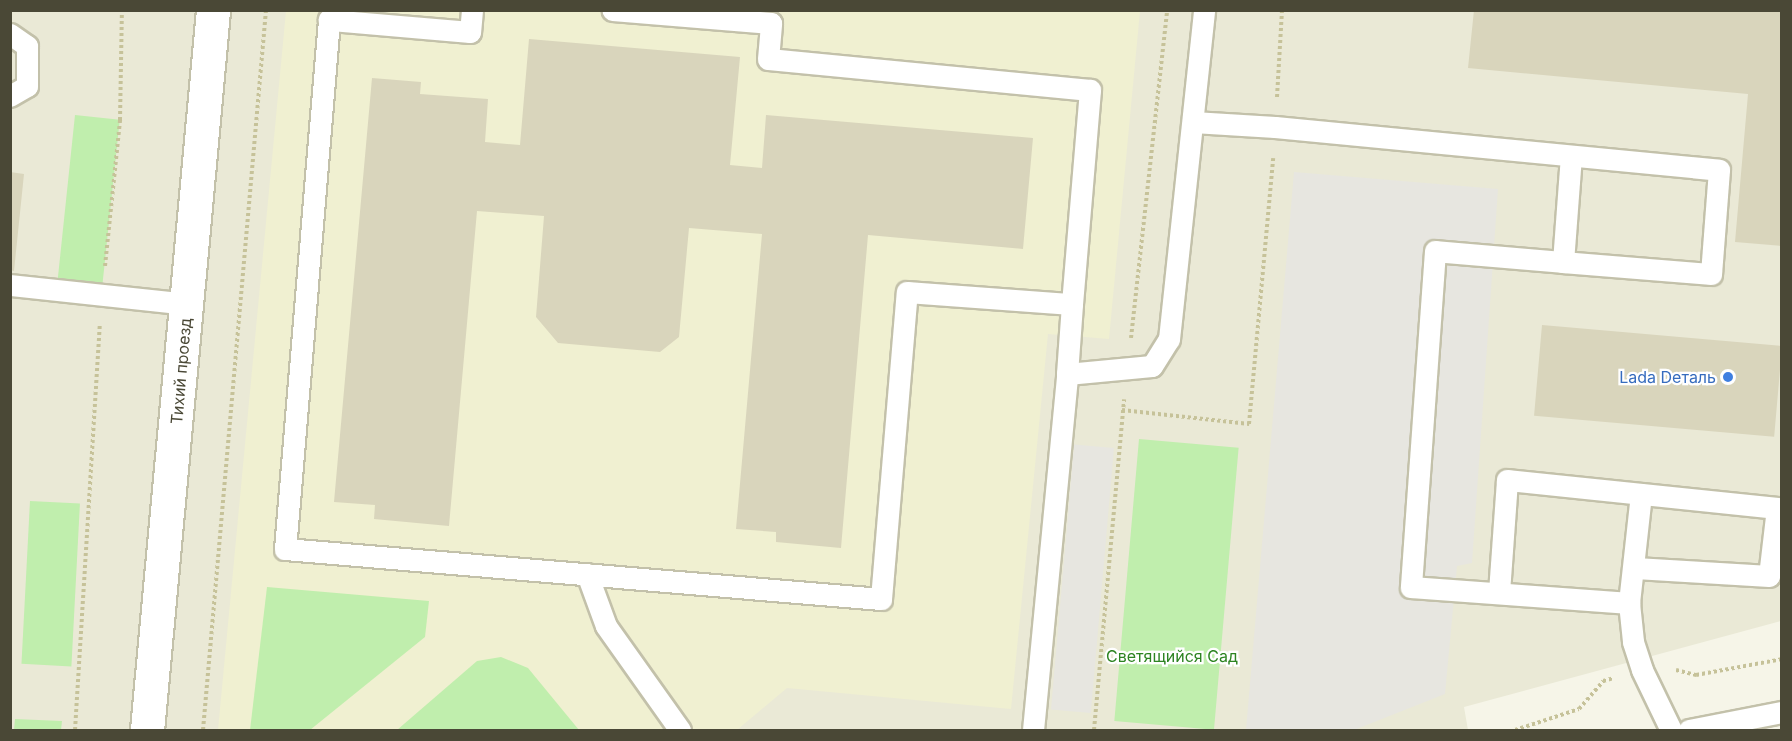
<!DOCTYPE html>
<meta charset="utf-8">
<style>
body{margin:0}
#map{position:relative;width:1792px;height:741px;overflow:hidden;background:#f6f5e8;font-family:Inter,sans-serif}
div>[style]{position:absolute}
.residential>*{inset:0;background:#eae9d6}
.education>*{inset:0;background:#f0f0d1}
.green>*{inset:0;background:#c0eead;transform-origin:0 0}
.parking>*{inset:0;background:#e7e6e0;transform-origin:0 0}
.building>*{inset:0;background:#d9d5bc;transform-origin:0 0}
.path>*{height:4px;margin-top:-2px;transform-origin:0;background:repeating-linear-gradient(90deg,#c6c299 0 3px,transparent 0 6px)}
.roads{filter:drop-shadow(2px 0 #c3c1aa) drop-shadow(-2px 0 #c3c1aa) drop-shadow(0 2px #c3c1aa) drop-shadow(0 -2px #c3c1aa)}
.lane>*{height:21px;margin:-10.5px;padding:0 10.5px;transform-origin:10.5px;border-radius:10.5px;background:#fff}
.street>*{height:33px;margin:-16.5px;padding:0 16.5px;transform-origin:16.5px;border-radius:16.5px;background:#fff}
.dots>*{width:16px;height:16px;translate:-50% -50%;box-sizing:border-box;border:3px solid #fff;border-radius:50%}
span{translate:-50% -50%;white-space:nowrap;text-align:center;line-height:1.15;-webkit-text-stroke:4.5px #fff;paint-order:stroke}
.street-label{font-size:16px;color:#4a4836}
.shop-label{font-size:16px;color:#366cbe}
.right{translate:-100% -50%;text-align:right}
.park-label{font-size:16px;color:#2d8422}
.frame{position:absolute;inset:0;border:12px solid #4a4836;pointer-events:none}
</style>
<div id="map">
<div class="residential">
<i style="clip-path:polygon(10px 11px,1781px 11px,1781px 621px,1464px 707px,1468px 730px,11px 730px)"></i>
</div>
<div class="education">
<i style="clip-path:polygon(286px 11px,1140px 11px,1109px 339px,1048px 334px,1011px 709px,787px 688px,737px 730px,218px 730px)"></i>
</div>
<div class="green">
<i style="left:75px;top:115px;width:45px;height:167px;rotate:6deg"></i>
<i style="left:1139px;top:439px;width:100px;height:283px;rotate:5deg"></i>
<i style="left:30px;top:501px;width:50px;height:163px;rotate:3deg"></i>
<i style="clip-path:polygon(267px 587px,429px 601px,425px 637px,310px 730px,250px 730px)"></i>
<i style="clip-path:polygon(501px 657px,528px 668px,579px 730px,397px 730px,477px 661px)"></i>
<i style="clip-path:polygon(15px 719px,62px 721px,61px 730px,14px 730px)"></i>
</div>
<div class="parking">
<i style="clip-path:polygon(1294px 172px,1498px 189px,1472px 563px,1457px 566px,1445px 694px,1354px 730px,1246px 730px)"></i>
<i style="left:1114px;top:448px;width:266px;height:40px;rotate:95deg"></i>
</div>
<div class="building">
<i style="clip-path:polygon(1474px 10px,1782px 10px,1782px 246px,1735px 242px,1748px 94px,1468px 68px)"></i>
<i style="clip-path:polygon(529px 39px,740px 57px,730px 165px,762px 168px,766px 115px,1033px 138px,1023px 249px,868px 235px,841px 548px,776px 542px,776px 532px,736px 529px,762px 234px,689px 228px,679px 337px,660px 352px,558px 343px,536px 317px,544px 216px,477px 211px,449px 526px,374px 519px,375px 505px,334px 502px,372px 78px,421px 82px,420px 94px,488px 99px,485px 142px,520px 145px)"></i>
<i style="clip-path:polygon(10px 172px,24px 174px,14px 271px,10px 270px)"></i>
<i style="left:1542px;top:325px;width:241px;height:91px;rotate:5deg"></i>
</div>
<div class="path">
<i style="left:1277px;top:97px;width:87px;rotate:-86.7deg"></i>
<i style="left:105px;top:266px;width:147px;rotate:-84.1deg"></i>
<i style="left:120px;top:120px;width:110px;rotate:-89deg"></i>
<i style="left:1131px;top:338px;width:330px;rotate:-83.7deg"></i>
<i style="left:1122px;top:410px;width:128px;rotate:6.3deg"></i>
<i style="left:1249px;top:424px;width:267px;rotate:-84.8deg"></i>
<i style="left:1676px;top:670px;width:21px;rotate:14deg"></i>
<i style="left:1696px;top:675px;width:87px;rotate:-10.5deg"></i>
<i style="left:75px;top:730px;width:407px;rotate:-86.5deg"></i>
<i style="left:203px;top:730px;width:723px;rotate:-85deg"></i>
<i style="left:1094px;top:730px;width:332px;rotate:-84.8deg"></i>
<i style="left:1515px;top:730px;width:67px;rotate:-18.2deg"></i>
<i style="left:1579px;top:709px;width:37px;rotate:-49deg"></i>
<i style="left:1603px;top:681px;width:11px;rotate:-15deg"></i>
</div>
<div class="roads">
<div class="lane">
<i style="left:472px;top:10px;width:22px;rotate:95deg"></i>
<i style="left:470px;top:32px;width:142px;rotate:-175.1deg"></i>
<i style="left:329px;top:20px;width:531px;rotate:94.75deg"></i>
<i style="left:285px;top:549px;width:598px;rotate:4.8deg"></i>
<i style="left:881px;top:599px;width:308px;rotate:-85.2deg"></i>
<i style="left:907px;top:292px;width:165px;rotate:4.2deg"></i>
<i style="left:1072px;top:304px;width:215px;rotate:-85.2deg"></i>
<i style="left:1090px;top:90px;width:323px;rotate:-174.5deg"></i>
<i style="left:768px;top:59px;width:36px;rotate:-85deg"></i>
<i style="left:771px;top:23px;width:159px;rotate:-175.3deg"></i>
<i style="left:10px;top:34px;width:21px;rotate:35deg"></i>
<i style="left:27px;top:46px;width:40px;rotate:90deg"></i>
<i style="left:27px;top:86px;width:20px;rotate:150deg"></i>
<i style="left:1193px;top:122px;width:82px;rotate:3.5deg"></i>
<i style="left:1275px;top:127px;width:446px;rotate:5.5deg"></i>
<i style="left:1719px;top:170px;width:104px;rotate:94.4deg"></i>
<i style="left:1711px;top:274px;width:148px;rotate:-175.4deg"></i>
<i style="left:1563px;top:262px;width:106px;rotate:-85.7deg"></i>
<i style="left:1563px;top:262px;width:128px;rotate:-175.1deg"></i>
<i style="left:1435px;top:251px;width:337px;rotate:94.1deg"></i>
<i style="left:1411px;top:587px;width:219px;rotate:4.2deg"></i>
<i style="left:10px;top:285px;width:178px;rotate:6.1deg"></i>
<i style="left:1067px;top:374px;width:70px;rotate:-85.9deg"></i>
<i style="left:1641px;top:494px;width:110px;rotate:96.3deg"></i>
<i style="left:1629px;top:603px;width:39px;rotate:84deg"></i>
<i style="left:1633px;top:642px;width:29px;rotate:72deg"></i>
<i style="left:1642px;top:670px;width:67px;rotate:64.2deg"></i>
<i style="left:587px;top:574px;width:55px;rotate:69.9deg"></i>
<i style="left:606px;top:626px;width:128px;rotate:54.6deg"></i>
<i style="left:1499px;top:592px;width:112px;rotate:-85.9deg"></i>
<i style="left:1507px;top:480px;width:271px;rotate:5.9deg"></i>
<i style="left:1777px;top:508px;width:68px;rotate:96.7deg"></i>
<i style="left:1769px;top:576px;width:134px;rotate:-176.6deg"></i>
<i style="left:1033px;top:730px;width:358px;rotate:-84.5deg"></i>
<i style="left:1067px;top:374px;width:85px;rotate:-5.4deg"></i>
<i style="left:1152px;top:366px;width:32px;rotate:-58deg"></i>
<i style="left:1169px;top:339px;width:331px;rotate:-83.9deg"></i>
<i style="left:1689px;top:730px;width:95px;rotate:-11deg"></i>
</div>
<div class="street">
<i style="left:147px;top:730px;width:723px;rotate:-84.76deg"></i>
</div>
</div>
<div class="dots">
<i style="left:1728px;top:377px;background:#3f7fe0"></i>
</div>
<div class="street-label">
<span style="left:181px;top:371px;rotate:-85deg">Тихий проезд</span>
</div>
<div class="shop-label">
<span class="right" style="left:1716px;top:377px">Lada Dеталь</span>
</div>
<div class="park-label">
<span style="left:1172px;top:656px">Светящийся Сад</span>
</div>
<div class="frame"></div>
</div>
